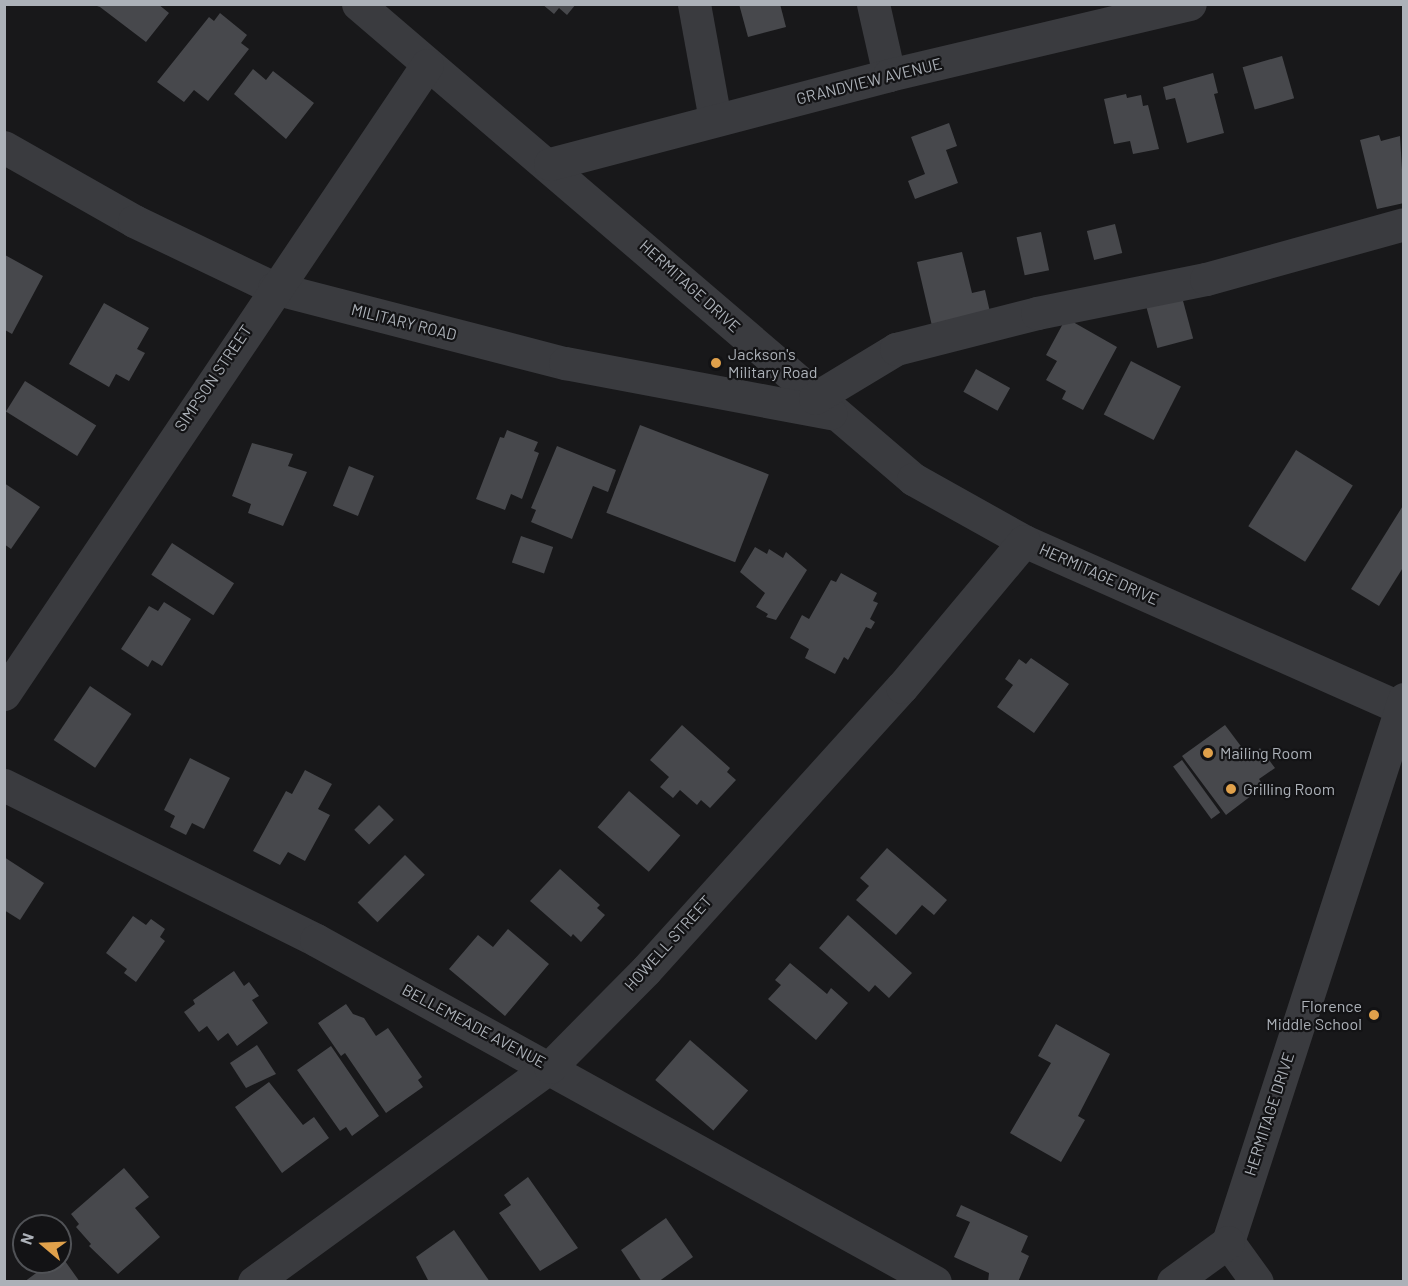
<!DOCTYPE html>
<style>
body{margin:0}
#map{position:relative;width:1408px;height:1286px;overflow:hidden;background:#18181a;font-family:Barlow,sans-serif}
div>[style]{position:absolute}
.building>*{inset:0;background:#47484c;transform-origin:0 0}
.minor>*{height:33px;margin:-16.5px;padding:0 16.5px;transform-origin:16.5px;border-radius:16.5px;background:#3a3b3f}
.dots>*{width:16px;height:16px;translate:-50% -50%;box-sizing:border-box;border:3px solid #131315;border-radius:50%}
span{translate:-50% -50%;white-space:nowrap;text-align:center;line-height:1.15;-webkit-text-stroke:4.5px #131315;paint-order:stroke}
.street-label{font-size:16px;color:#acb1b8}
.poi-label{font-size:16px;color:#acb1b8}
.left{translate:0 -50%;text-align:left}
.right{translate:-100% -50%;text-align:right}
.frame{position:absolute;inset:0;border:6px solid #acb1b8;pointer-events:none}
.north{position:absolute;left:12px;top:1214px;width:60px;height:60px;box-sizing:border-box;background:#131315;border:2px solid #505256;border-radius:50%;rotate:289deg;font-size:16px;font-weight:700;line-height:24px;text-align:center;color:#acb1b8}
.north::after{content:'';display:block;margin:auto;width:21px;height:27px;background:#e0a14b;clip-path:polygon(50% 0,100% 100%,50% 72%,0 100%)}
</style>
<div id="map">
<div class="building">
<i style="clip-path:polygon(91px 4px,158px 4px,169px 13px,146px 42px,100px 7px)"></i>
<i style="clip-path:polygon(542px 4px,576px 4px,567px 15px,559px 8px,554px 14px)"></i>
<i style="clip-path:polygon(739px 4px,780px 4px,786px 27px,748px 37px)"></i>
<i style="clip-path:polygon(220px 13px,247px 35px,241px 43px,249px 49px,208px 101px,194px 90px,184px 102px,157px 82px,209px 17px,214px 21px)"></i>
<i style="left:1282px;top:56px;width:44px;height:41px;rotate:74deg"></i>
<i style="clip-path:polygon(253px 69px,266px 80px,273px 71px,314px 103px,286px 139px,234px 94px)"></i>
<i style="clip-path:polygon(1213px 73px,1218px 93px,1214px 94px,1224px 133px,1187px 143px,1175px 98px,1166px 100px,1163px 87px)"></i>
<i style="clip-path:polygon(1126px 94px,1127px 98px,1141px 95px,1143px 106px,1148px 105px,1159px 149px,1133px 154px,1130px 141px,1114px 144px,1104px 99px)"></i>
<i style="clip-path:polygon(949px 123px,957px 146px,946px 150px,958px 183px,915px 199px,908px 181px,925px 174px,911px 137px)"></i>
<i style="clip-path:polygon(1379px 135px,1381px 141px,1400px 136px,1404px 203px,1377px 209px,1360px 140px)"></i>
<i style="left:1115px;top:224px;width:30px;height:29px;rotate:76deg"></i>
<i style="left:1041px;top:232px;width:39px;height:25px;rotate:78deg"></i>
<i style="clip-path:polygon(962px 252px,972px 293px,985px 290px,990px 312px,932px 326px,917px 262px)"></i>
<i style="clip-path:polygon(5px 255px,43px 276px,12px 334px,5px 330px)"></i>
<i style="left:1182px;top:297px;width:43px;height:37px;rotate:75deg"></i>
<i style="clip-path:polygon(104px 303px,149px 328px,137px 349px,145px 353px,129px 381px,116px 374px,109px 387px,69px 364px)"></i>
<i style="clip-path:polygon(1066px 318px,1117px 347px,1083px 410px,1062px 399px,1066px 391px,1046px 380px,1057px 361px,1046px 355px)"></i>
<i style="left:1131px;top:361px;width:56px;height:60px;rotate:27deg"></i>
<i style="left:976px;top:369px;width:39px;height:26px;rotate:29deg"></i>
<i style="left:25px;top:381px;width:84px;height:36px;rotate:32deg"></i>
<i style="left:640px;top:425px;width:138px;height:94px;rotate:21deg"></i>
<i style="clip-path:polygon(507px 430px,538px 442px,534px 451px,539px 453px,522px 499px,511px 494px,505px 510px,476px 499px,500px 437px,504px 438px)"></i>
<i style="clip-path:polygon(252px 443px,293px 454px,288px 466px,307px 472px,283px 526px,248px 513px,251px 504px,232px 496px)"></i>
<i style="clip-path:polygon(557px 446px,616px 470px,608px 492px,593px 486px,572px 539px,531px 522px,536px 510px,531px 508px)"></i>
<i style="left:1296px;top:450px;width:67px;height:90px;rotate:32deg"></i>
<i style="left:349px;top:466px;width:27px;height:43px;rotate:22deg"></i>
<i style="clip-path:polygon(4px 483px,40px 507px,11px 549px,4px 544px)"></i>
<i style="clip-path:polygon(1404px 504px,1404px 566px,1379px 606px,1351px 589px)"></i>
<i style="left:521px;top:536px;width:34px;height:28px;rotate:19deg"></i>
<i style="left:172px;top:543px;width:74px;height:38px;rotate:33deg"></i>
<i style="clip-path:polygon(755px 547px,767px 554px,769px 549px,783px 558px,786px 552px,807px 570px,776px 620px,766px 617px,768px 614px,756px 607px,765px 593px,740px 572px)"></i>
<i style="clip-path:polygon(841px 573px,877px 593px,873px 601px,878px 603px,870px 619px,875px 622px,871px 629px,866px 627px,848px 660px,844px 657px,835px 674px,805px 658px,809px 649px,790px 638px,802px 615px,809px 619px,831px 580px,836px 582px)"></i>
<i style="clip-path:polygon(164px 602px,191px 619px,162px 666px,152px 660px,148px 667px,121px 649px,149px 606px,158px 611px)"></i>
<i style="clip-path:polygon(1031px 658px,1069px 684px,1034px 733px,997px 707px,1013px 685px,1005px 679px,1019px 659px,1026px 664px)"></i>
<i style="left:90px;top:686px;width:50px;height:65px;rotate:34deg"></i>
<i style="clip-path:polygon(682px 725px,730px 768px,727px 772px,736px 780px,710px 808px,701px 800px,697px 805px,680px 790px,673px 798px,660px 787px,669px 777px,650px 760px)"></i>
<i style="clip-path:polygon(1225px 725px,1249px 757px,1260px 748px,1275px 768px,1259px 779px,1264px 786px,1226px 815px,1182px 756px)"></i>
<i style="clip-path:polygon(190px 758px,230px 778px,204px 829px,192px 823px,186px 835px,170px 827px,175px 816px,164px 810px)"></i>
<i style="left:1182px;top:760px;width:65px;height:11px;rotate:54deg"></i>
<i style="clip-path:polygon(305px 770px,332px 784px,318px 809px,330px 815px,305px 861px,288px 852px,280px 865px,253px 851px,286px 791px,292px 794px)"></i>
<i style="left:629px;top:791px;width:68px;height:48px;rotate:41deg"></i>
<i style="left:379px;top:805px;width:21px;height:35px;rotate:45deg"></i>
<i style="clip-path:polygon(887px 848px,947px 900px,934px 915px,922px 905px,896px 935px,856px 900px,869px 886px,860px 878px)"></i>
<i style="left:405px;top:855px;width:28px;height:67px;rotate:45deg"></i>
<i style="clip-path:polygon(4px 857px,44px 883px,20px 920px,4px 910px)"></i>
<i style="clip-path:polygon(560px 869px,600px 905px,597px 908px,605px 915px,581px 942px,573px 934px,571px 937px,530px 901px)"></i>
<i style="clip-path:polygon(848px 915px,912px 973px,889px 998px,875px 985px,869px 992px,819px 948px)"></i>
<i style="clip-path:polygon(133px 916px,146px 925px,151px 919px,165px 929px,160px 937px,165px 941px,136px 982px,124px 973px,127px 969px,106px 953px)"></i>
<i style="clip-path:polygon(508px 929px,549px 964px,505px 1016px,449px 969px,478px 935px,493px 947px)"></i>
<i style="clip-path:polygon(790px 963px,827px 994px,831px 988px,848px 1003px,816px 1040px,768px 999px,781px 985px,775px 980px)"></i>
<i style="clip-path:polygon(234px 971px,244px 986px,249px 982px,259px 996px,252px 1000px,268px 1023px,237px 1046px,228px 1033px,218px 1041px,207px 1026px,199px 1032px,184px 1012px,195px 1004px,193px 1000px)"></i>
<i style="clip-path:polygon(346px 1004px,353px 1014px,364px 1018px,376px 1036px,388px 1028px,422px 1077px,418px 1080px,423px 1087px,386px 1113px,345px 1053px,341px 1056px,318px 1023px)"></i>
<i style="clip-path:polygon(1056px 1024px,1110px 1054px,1078px 1116px,1085px 1120px,1061px 1162px,1010px 1133px,1051px 1063px,1038px 1056px)"></i>
<i style="left:690px;top:1040px;width:77px;height:53px;rotate:41deg"></i>
<i style="clip-path:polygon(257px 1045px,276px 1074px,246px 1088px,230px 1063px)"></i>
<i style="clip-path:polygon(331px 1046px,379px 1116px,352px 1136px,346px 1127px,340px 1131px,297px 1070px)"></i>
<i style="clip-path:polygon(269px 1082px,303px 1125px,314px 1117px,329px 1138px,282px 1173px,235px 1107px)"></i>
<i style="clip-path:polygon(124px 1168px,149px 1197px,135px 1208px,160px 1237px,118px 1274px,89px 1246px,91px 1244px,76px 1227px,79px 1224px,71px 1214px)"></i>
<i style="clip-path:polygon(528px 1177px,578px 1248px,540px 1271px,499px 1213px,511px 1205px,504px 1195px)"></i>
<i style="clip-path:polygon(961px 1205px,1028px 1236px,1021px 1252px,1029px 1256px,1018px 1282px,988px 1282px,989px 1273px,954px 1257px,970px 1222px,956px 1216px)"></i>
<i style="clip-path:polygon(666px 1218px,693px 1257px,658px 1282px,642px 1282px,621px 1250px)"></i>
<i style="clip-path:polygon(454px 1230px,490px 1282px,429px 1282px,416px 1257px)"></i>
<i style="clip-path:polygon(60px 1254px,80px 1282px,24px 1282px,51px 1262px,60px 1262px)"></i>
</div>
<div class="minor">
<i style="left:358px;top:4px;width:731px;rotate:40.56deg"></i>
<i style="left:913px;top:479px;width:127px;rotate:29.2deg"></i>
<i style="left:1024px;top:541px;width:415px;rotate:23.9deg"></i>
<i style="left:694px;top:4px;width:117px;rotate:79.7deg"></i>
<i style="left:873px;top:4px;width:73px;rotate:77.3deg"></i>
<i style="left:4px;top:147px;width:150px;rotate:29.6deg"></i>
<i style="left:134px;top:221px;width:155px;rotate:25.6deg"></i>
<i style="left:274px;top:288px;width:301px;rotate:14.5deg"></i>
<i style="left:565px;top:363px;width:270px;rotate:10.7deg"></i>
<i style="left:550px;top:164px;width:350px;rotate:-14.7deg"></i>
<i style="left:889px;top:75px;width:309px;rotate:-13.3deg"></i>
<i style="left:815px;top:398px;width:95px;rotate:-31.2deg"></i>
<i style="left:896px;top:349px;width:146px;rotate:-14.3deg"></i>
<i style="left:1037px;top:313px;width:172px;rotate:-11.4deg"></i>
<i style="left:1206px;top:279px;width:205px;rotate:-15.5deg"></i>
<i style="left:4px;top:694px;width:758px;rotate:-56.08deg"></i>
<i style="left:4px;top:785px;width:348px;rotate:26.4deg"></i>
<i style="left:316px;top:940px;width:707px;rotate:28.92deg"></i>
<i style="left:1228px;top:1242px;width:571px;rotate:-72.04deg"></i>
<i style="left:1228px;top:1242px;width:49px;rotate:54.1deg"></i>
<i style="left:254px;top:1282px;width:366px;rotate:-36deg"></i>
<i style="left:550px;top:1067px;width:136px;rotate:-45.3deg"></i>
<i style="left:646px;top:970px;width:382px;rotate:-47.9deg"></i>
<i style="left:902px;top:687px;width:190px;rotate:-50.1deg"></i>
<i style="left:1173px;top:1282px;width:68px;rotate:-36deg"></i>
</div>
<div class="dots">
<i style="left:716px;top:363px;background:#e0a14b"></i>
<i style="left:1208px;top:753px;background:#e0a14b"></i>
<i style="left:1231px;top:789px;background:#e0a14b"></i>
<i style="left:1374px;top:1015px;background:#e0a14b"></i>
</div>
<div class="street-label">
<span style="left:869px;top:81px;rotate:-14deg">GRANDVIEW AVENUE</span>
<span style="left:690px;top:286px;rotate:42deg">HERMITAGE DRIVE</span>
<span style="left:404px;top:322px;rotate:14deg">MILITARY ROAD</span>
<span style="left:213px;top:378px;rotate:-56deg">SIMPSON STREET</span>
<span style="left:1099px;top:574px;rotate:24deg">HERMITAGE DRIVE</span>
<span style="left:668px;top:943px;rotate:-48deg">HOWELL STREET</span>
<span style="left:474px;top:1026px;rotate:28deg">BELLEMEADE AVENUE</span>
<span style="left:1269px;top:1114px;rotate:-72deg">HERMITAGE DRIVE</span>
</div>
<div class="poi-label">
<span class="left" style="left:728px;top:363px">Jackson's<br>Military Road</span>
<span class="left" style="left:1220px;top:753px">Mailing Room</span>
<span class="left" style="left:1243px;top:789px">Grilling Room</span>
<span class="right" style="left:1362px;top:1015px">Florence<br>Middle School</span>
</div>
<div class="frame"></div>
<div class="north">N</div>
</div>
